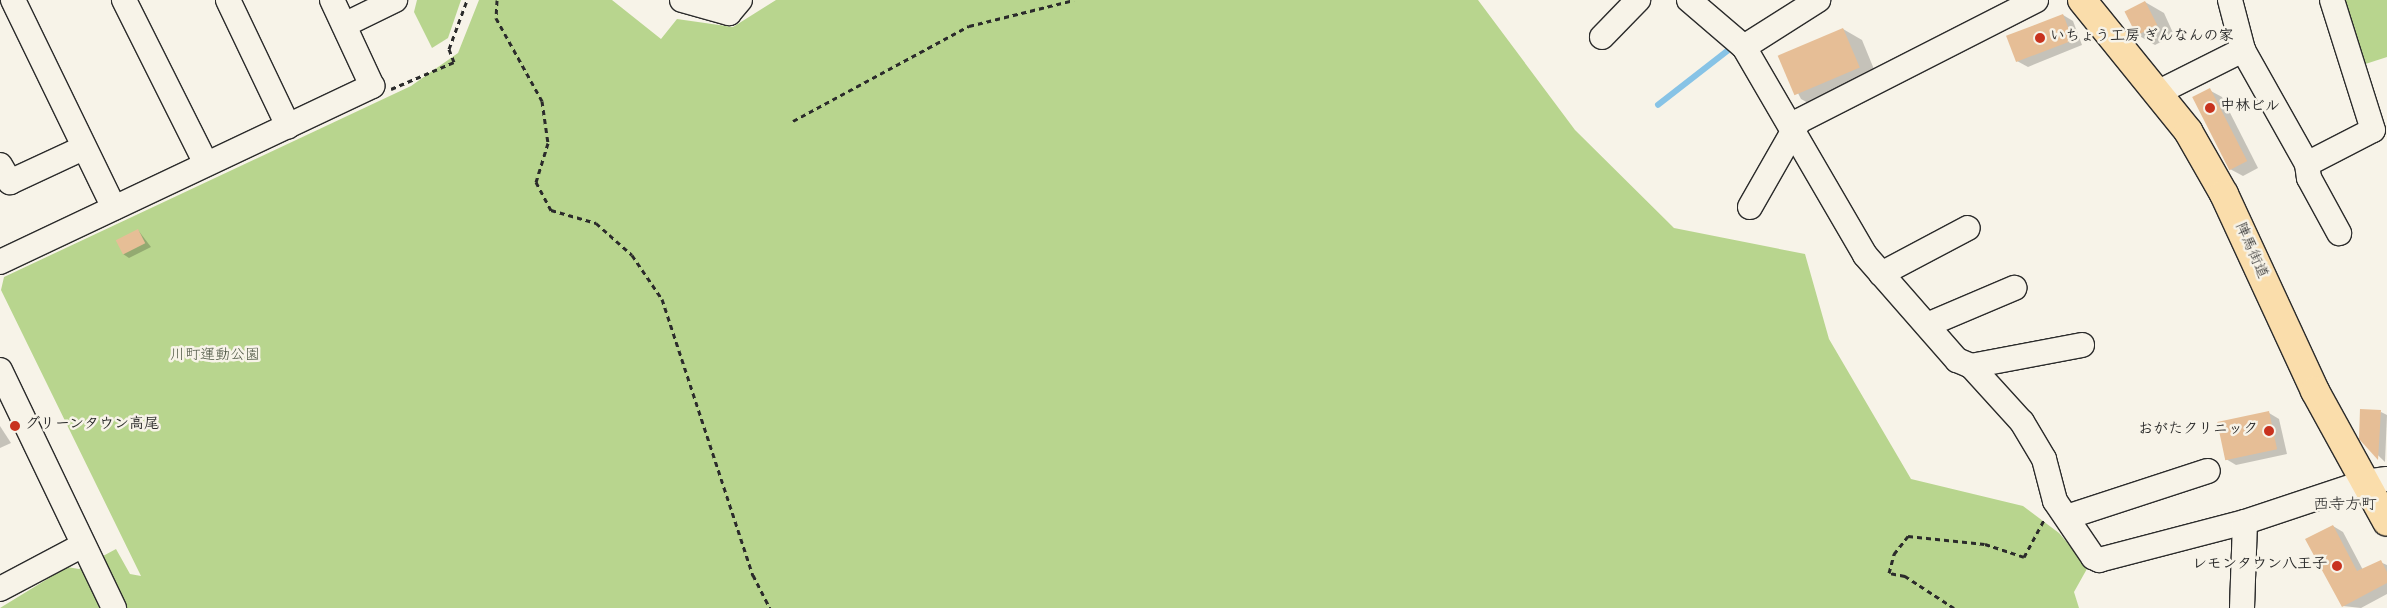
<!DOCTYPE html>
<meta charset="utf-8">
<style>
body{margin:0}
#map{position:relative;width:2387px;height:608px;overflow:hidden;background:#f7f3e8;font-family:"Gochi Hand","Klee One",sans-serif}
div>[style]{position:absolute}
.green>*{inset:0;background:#b8d58e}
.shadow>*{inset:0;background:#0003}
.stream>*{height:5.5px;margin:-2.75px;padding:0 2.75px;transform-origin:2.75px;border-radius:2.75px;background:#87c3e6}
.building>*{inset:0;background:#e6be96;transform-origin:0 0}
.path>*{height:3px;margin-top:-1.5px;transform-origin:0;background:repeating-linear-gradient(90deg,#2b2b2b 0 5px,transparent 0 9px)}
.roads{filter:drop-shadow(1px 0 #2b2b2b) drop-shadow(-1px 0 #2b2b2b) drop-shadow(0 1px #2b2b2b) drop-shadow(0 -1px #2b2b2b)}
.minor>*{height:24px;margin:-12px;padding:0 12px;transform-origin:12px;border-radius:12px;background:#f7f3e8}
.major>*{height:28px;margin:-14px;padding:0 14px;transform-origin:14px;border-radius:14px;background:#faddab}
.dots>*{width:14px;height:14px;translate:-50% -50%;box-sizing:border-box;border:2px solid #f7f3e8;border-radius:50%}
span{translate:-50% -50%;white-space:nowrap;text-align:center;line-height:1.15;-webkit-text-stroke:5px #f7f3e8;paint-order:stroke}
.poi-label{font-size:15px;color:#2b2b2b;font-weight:700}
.left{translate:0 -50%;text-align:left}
.right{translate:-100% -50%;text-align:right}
.street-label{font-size:15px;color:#2b2b2b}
.park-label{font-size:15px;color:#4e5644}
.neighbourhood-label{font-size:16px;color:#2b2b2b}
</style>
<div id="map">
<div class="green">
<i style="clip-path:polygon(417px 0,461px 0,448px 38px,432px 48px,414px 12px)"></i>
<i style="clip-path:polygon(479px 0,612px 0,661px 39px,677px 19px,733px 27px,776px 0,1478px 0,1575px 130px,1674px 228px,1805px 254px,1829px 339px,1911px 479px,2023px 506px,2059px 533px,2088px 567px,2074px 592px,2079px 608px,0 608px,67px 567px,79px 569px,116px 549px,130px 574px,141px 576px,1px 290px,4px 277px,411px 86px,458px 53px)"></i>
<i style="clip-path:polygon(2341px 0,2387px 0,2387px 57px,2353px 68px)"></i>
</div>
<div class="shadow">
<i style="clip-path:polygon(2145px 2px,2164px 13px,2174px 35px,2155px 45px,2136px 34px)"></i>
<i style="clip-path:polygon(2063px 15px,2073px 21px,2082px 45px,2028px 67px,2017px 61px,2008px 36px)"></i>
<i style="clip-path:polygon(1843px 29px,1862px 40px,1878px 79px,1819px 109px,1801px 99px,1782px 62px)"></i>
<i style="clip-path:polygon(2209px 90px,2222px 97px,2258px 168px,2243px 176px,2230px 169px,2194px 97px)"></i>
<i style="clip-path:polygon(138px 230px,151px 247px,129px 258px,123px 254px)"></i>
<i style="clip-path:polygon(2381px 412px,2387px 415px,2385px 462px,2361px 439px)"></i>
<i style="clip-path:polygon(2269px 413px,2279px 419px,2287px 454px,2236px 465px,2226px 459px)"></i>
<i style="clip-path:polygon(0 426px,11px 443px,0 448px)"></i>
<i style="clip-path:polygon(2333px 526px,2343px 532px,2363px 570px,2380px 562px,2387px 565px,2387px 594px,2361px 608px,2343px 606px)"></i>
</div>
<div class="stream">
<i style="left:1658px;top:105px;width:98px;rotate:-37.9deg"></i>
</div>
<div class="building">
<i style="left:2145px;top:1px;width:27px;height:23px;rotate:63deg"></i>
<i style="left:2063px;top:14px;width:28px;height:61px;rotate:69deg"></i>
<i style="left:1843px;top:28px;width:43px;height:71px;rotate:67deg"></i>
<i style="left:2210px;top:88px;width:82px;height:20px;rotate:63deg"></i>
<i style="left:138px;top:229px;width:16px;height:25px;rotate:63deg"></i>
<i style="clip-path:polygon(2360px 409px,2381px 410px,2378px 460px,2359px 439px)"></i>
<i style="left:2269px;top:411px;width:39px;height:53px;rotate:78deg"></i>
<i style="clip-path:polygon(2333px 525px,2357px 571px,2381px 560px,2387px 572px,2387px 583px,2342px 607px,2305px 539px)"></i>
</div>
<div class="path">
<i style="left:497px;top:0;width:18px;rotate:93deg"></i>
<i style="left:496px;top:18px;width:95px;rotate:61deg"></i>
<i style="left:542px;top:101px;width:42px;rotate:81.9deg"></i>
<i style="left:548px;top:143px;width:41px;rotate:107.1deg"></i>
<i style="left:536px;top:182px;width:32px;rotate:62deg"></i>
<i style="left:551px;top:210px;width:47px;rotate:16.1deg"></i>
<i style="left:596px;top:223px;width:48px;rotate:41.6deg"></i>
<i style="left:632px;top:255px;width:53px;rotate:55.7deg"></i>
<i style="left:662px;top:299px;width:291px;rotate:71.8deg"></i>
<i style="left:753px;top:575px;width:37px;rotate:63deg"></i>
<i style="left:391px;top:89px;width:69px;rotate:-23.2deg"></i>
<i style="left:454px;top:62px;width:14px;rotate:-111deg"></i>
<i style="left:449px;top:49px;width:52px;rotate:-69.8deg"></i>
<i style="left:793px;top:121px;width:200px;rotate:-28.4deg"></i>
<i style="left:969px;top:26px;width:108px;rotate:-13.9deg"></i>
<i style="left:1954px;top:608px;width:59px;rotate:-146.9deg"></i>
<i style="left:1905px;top:576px;width:16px;rotate:-169deg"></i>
<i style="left:1889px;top:573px;width:20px;rotate:-75deg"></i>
<i style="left:1894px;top:554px;width:23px;rotate:-52deg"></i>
<i style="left:1908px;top:536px;width:77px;rotate:5.9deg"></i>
<i style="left:1985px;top:544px;width:41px;rotate:18.4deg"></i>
<i style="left:2024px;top:557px;width:42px;rotate:-61.6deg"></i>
</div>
<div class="roads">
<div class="minor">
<i style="left:13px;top:0;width:231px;rotate:64.1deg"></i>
<i style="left:124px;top:0;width:183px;rotate:63.4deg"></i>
<i style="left:228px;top:0;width:140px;rotate:64.5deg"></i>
<i style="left:682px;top:0;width:49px;rotate:15.5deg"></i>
<i style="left:729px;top:13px;width:17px;rotate:-50deg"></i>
<i style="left:1689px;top:0;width:72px;rotate:40.5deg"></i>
<i style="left:1744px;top:47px;width:241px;rotate:59.8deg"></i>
<i style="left:1865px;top:255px;width:140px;rotate:48.8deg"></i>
<i style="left:1957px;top:360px;width:15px;rotate:23deg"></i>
<i style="left:1971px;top:366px;width:76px;rotate:47.7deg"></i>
<i style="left:2022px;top:422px;width:43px;rotate:59.3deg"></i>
<i style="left:2044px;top:459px;width:43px;rotate:75.3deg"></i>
<i style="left:2055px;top:501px;width:68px;rotate:55.8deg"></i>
<i style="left:2093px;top:557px;width:7px;rotate:27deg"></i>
<i style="left:2099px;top:560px;width:151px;rotate:-14.6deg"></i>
<i style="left:2245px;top:522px;width:126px;rotate:-18.4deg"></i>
<i style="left:2365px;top:482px;width:22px;rotate:-8deg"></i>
<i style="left:2230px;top:0;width:52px;rotate:75.4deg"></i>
<i style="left:2243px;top:50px;width:131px;rotate:60.7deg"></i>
<i style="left:2307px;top:164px;width:14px;rotate:82deg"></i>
<i style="left:2309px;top:178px;width:63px;rotate:61.4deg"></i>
<i style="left:344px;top:25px;width:57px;rotate:-26.1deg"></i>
<i style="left:1602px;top:37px;width:52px;rotate:-45.8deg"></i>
<i style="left:1744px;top:47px;width:88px;rotate:-32.4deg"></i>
<i style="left:2161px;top:91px;width:92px;rotate:-26.6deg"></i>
<i style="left:2307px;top:164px;width:74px;rotate:-27.3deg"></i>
<i style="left:2373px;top:130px;width:136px;rotate:-107.5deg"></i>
<i style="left:0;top:165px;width:20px;rotate:60deg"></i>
<i style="left:10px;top:182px;width:81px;rotate:-25deg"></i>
<i style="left:1750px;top:207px;width:99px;rotate:-60.3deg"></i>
<i style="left:1799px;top:121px;width:266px;rotate:-27deg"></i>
<i style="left:0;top:262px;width:412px;rotate:-25.3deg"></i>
<i style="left:372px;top:86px;width:95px;rotate:-114.9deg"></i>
<i style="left:1881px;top:274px;width:98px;rotate:-27.9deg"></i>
<i style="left:1927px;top:325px;width:95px;rotate:-23deg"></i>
<i style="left:1971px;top:366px;width:113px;rotate:-10.7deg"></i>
<i style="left:0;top:370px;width:264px;rotate:64.4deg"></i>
<i style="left:2067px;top:517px;width:148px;rotate:-18.1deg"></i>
<i style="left:0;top:589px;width:94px;rotate:-27.9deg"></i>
<i style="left:2242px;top:608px;width:86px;rotate:-88deg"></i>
</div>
<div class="major">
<i style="left:2082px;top:0;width:169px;rotate:51deg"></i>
<i style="left:2188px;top:131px;width:73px;rotate:60.3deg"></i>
<i style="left:2224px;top:194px;width:217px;rotate:65.2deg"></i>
<i style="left:2315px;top:391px;width:149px;rotate:61.2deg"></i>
</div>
</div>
<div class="dots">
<i style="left:2040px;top:38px;background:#c8321e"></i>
<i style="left:2210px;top:108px;background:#c8321e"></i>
<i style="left:15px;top:426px;background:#c8321e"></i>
<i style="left:2269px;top:431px;background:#c8321e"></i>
<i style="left:2337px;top:566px;background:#c8321e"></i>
</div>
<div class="poi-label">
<span class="left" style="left:2050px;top:38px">いちょう工房 ぎんなんの家</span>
<span class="left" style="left:2220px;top:108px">中林ビル</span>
<span class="left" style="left:25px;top:426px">グリーンタウン高尾</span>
<span class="right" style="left:2258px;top:431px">おがたクリニック</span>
<span class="right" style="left:2327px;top:566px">レモンタウン八王子</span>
</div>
<div class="street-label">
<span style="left:2250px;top:251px;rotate:66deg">陣馬街道</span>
</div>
<div class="park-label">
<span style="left:215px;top:357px">川町運動公園</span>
</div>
<div class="neighbourhood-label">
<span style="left:2345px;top:507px">西寺方町</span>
</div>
</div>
